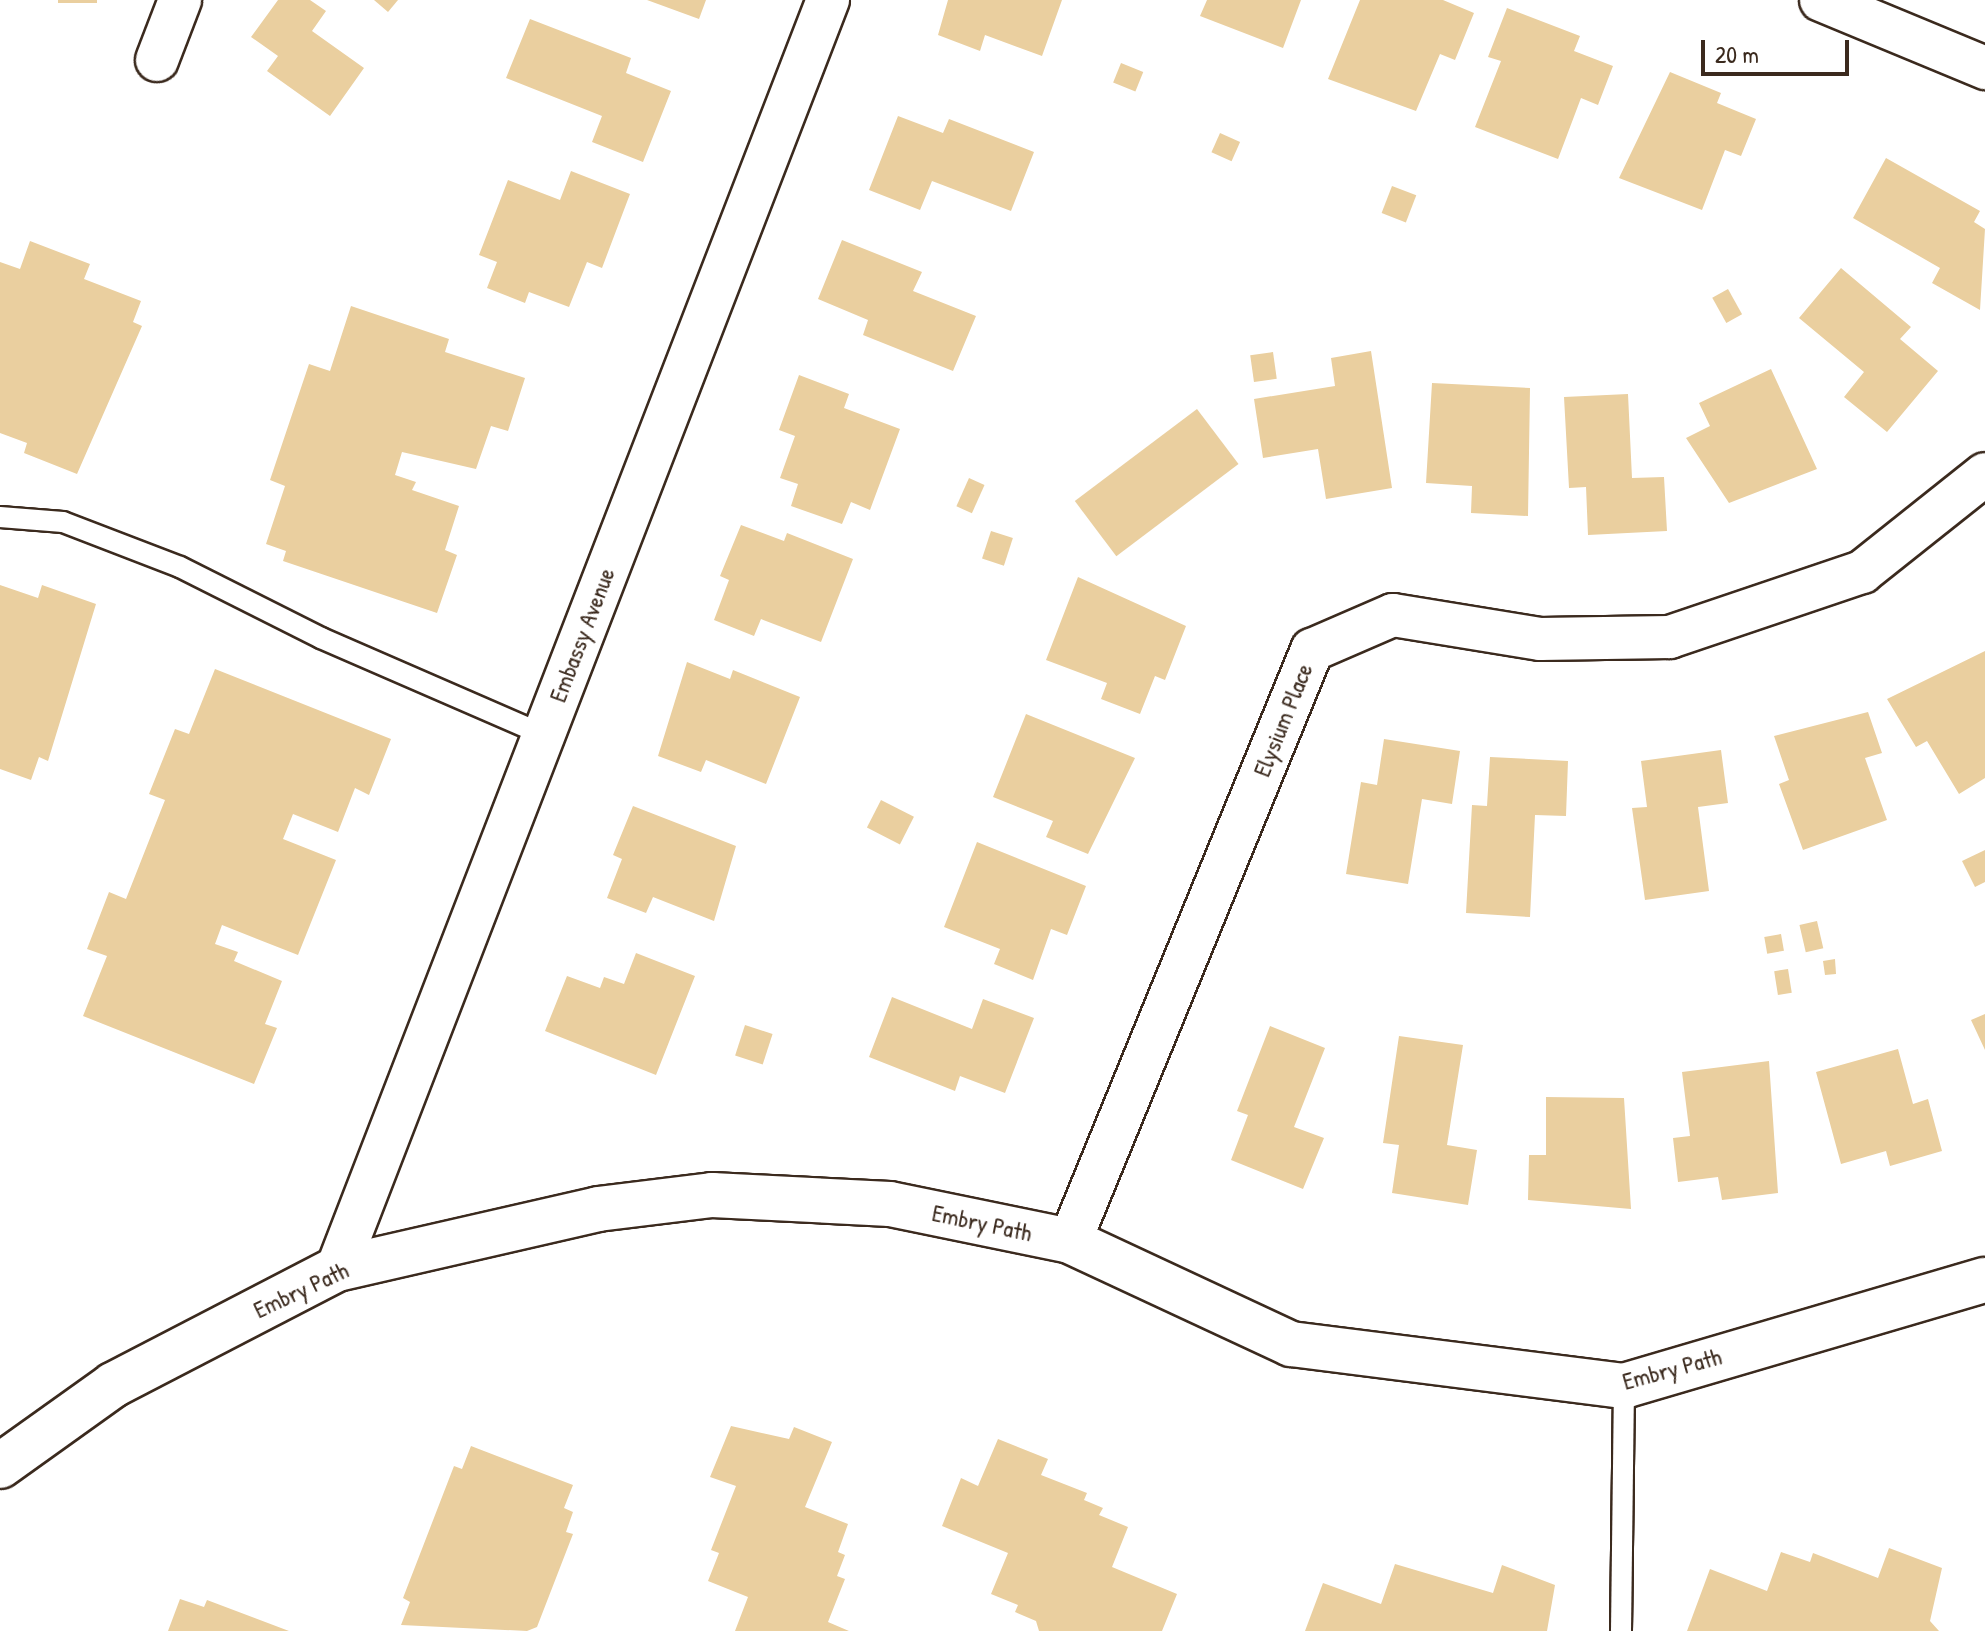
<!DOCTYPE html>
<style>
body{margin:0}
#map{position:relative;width:1985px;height:1631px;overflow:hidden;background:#fff;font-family:"Patrick Hand",sans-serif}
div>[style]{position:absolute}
.building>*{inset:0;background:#eacf9f;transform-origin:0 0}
.roads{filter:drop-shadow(2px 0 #3b2a1e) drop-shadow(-2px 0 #3b2a1e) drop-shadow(0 2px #3b2a1e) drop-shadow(0 -2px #3b2a1e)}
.lane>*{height:20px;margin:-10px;padding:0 10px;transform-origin:10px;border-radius:10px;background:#fff}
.street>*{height:42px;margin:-21px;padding:0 21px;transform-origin:21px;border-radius:21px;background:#fff}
.secondary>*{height:44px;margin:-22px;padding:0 22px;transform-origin:22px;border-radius:22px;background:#fff}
span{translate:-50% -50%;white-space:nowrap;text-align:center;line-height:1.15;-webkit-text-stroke:8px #fff;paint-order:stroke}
.street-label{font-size:24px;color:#3b2a1e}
.scale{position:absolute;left:1701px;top:40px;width:148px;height:36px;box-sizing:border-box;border:4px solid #3b2a1e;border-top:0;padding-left:10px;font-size:24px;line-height:28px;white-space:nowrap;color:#3b2a1e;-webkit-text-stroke:6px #fff;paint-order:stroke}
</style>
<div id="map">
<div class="building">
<i style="left:58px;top:0;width:39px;height:3px"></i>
<i style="clip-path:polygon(278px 0,310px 0,326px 11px,312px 31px,364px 68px,330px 116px,267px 71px,278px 56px,251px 37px)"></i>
<i style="clip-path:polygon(374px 0,398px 0,388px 12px)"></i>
<i style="clip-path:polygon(647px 0,706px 0,699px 19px)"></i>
<i style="clip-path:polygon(948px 0,1062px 0,1042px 56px,985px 35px,980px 51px,938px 35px)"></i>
<i style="clip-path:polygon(1207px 0,1301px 0,1283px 48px,1200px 16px)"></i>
<i style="clip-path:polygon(1360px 0,1443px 0,1474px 13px,1455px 60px,1440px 54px,1416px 111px,1328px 79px)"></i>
<i style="clip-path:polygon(1507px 8px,1580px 36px,1574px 51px,1613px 66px,1598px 105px,1581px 98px,1558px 159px,1475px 127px,1501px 61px,1488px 57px)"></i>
<i style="clip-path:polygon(530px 19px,631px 58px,626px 73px,671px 91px,643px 162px,592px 142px,602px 116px,506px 78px)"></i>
<i style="left:1121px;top:63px;width:24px;height:21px;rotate:22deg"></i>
<i style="clip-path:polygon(1670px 72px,1721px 93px,1717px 103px,1756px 119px,1741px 156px,1725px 150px,1702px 210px,1619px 178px)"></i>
<i style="clip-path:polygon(898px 116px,943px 133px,949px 119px,1034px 152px,1011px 211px,932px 181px,920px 210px,869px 190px)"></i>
<i style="left:1220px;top:133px;width:22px;height:21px;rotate:24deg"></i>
<i style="clip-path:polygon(1886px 158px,1980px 211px,1974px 222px,1985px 229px,1980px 310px,1932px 283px,1940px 268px,1853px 218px)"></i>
<i style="clip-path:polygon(571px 171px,630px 194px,602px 268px,587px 262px,569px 307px,529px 292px,525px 303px,487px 288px,497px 262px,479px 255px,508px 180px,560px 200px)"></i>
<i style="left:1392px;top:186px;width:26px;height:29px;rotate:21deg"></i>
<i style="clip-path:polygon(842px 240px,922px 272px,913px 291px,976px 316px,953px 371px,863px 335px,868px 320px,818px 299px)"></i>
<i style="clip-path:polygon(30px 241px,90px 264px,84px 279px,141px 301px,133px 322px,142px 326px,77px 474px,24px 453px,27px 443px,0 433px,0 262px,20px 269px)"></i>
<i style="clip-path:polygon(1841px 268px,1911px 327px,1900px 339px,1938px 371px,1887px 432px,1844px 397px,1864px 372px,1799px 318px)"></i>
<i style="left:1728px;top:289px;width:29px;height:18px;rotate:61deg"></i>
<i style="clip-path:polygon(351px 306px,449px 339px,445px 352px,525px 378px,508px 431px,491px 426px,476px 469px,402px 452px,395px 475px,416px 482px,412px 490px,459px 506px,445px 550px,457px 555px,437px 613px,283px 561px,286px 551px,266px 544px,285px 486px,270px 480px,309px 364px,330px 371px)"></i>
<i style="clip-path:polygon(1371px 351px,1392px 488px,1326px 499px,1318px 449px,1263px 458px,1254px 399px,1335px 386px,1331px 358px)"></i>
<i style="left:1273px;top:352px;width:27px;height:23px;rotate:82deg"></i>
<i style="clip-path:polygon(1771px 369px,1817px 469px,1729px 503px,1686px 438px,1710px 426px,1699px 403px)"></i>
<i style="clip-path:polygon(799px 375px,849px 394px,844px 408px,900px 429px,870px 510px,851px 502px,842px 524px,791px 506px,798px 484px,780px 478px,795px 436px,779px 430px)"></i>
<i style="clip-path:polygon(1432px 383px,1530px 388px,1528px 516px,1471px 513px,1472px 486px,1426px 483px)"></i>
<i style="clip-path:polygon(1628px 394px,1632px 478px,1664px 477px,1667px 531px,1588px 535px,1586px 487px,1569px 488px,1564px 397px)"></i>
<i style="left:1197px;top:409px;width:69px;height:153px;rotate:53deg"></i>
<i style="left:969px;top:478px;width:17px;height:31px;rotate:24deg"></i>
<i style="clip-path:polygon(741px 525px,784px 541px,787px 533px,853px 559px,821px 642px,761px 619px,754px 636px,714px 620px,729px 580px,720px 576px)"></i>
<i style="left:991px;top:531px;width:23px;height:29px;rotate:18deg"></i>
<i style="clip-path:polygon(1078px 577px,1186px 626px,1165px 680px,1155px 676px,1140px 714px,1101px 699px,1107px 683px,1046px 660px)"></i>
<i style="clip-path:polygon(0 585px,38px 598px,42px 585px,96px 604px,48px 761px,39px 757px,31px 780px,0 769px)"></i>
<i style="clip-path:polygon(1985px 651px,1985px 778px,1959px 794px,1927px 741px,1916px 747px,1887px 699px)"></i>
<i style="clip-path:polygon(687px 662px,730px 679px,733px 670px,800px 697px,766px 784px,706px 760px,701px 772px,658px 756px)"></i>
<i style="clip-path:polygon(215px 669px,391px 739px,369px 795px,355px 788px,338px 832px,293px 814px,283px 839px,336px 860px,298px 955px,222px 925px,215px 944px,238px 952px,234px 961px,282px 981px,265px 1024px,277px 1028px,254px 1084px,83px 1016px,107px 956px,87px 949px,109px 892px,126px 899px,165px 800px,149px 794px,175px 729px,189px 734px)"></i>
<i style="clip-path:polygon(1868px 712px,1882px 753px,1865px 758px,1887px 820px,1803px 850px,1779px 784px,1789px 780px,1774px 736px)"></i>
<i style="clip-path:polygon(1026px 714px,1135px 758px,1088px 854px,1046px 837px,1053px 821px,993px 797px)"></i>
<i style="clip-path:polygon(1384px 739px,1460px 751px,1452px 804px,1422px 799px,1408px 884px,1346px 874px,1361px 782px,1377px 785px)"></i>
<i style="clip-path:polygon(1721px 750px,1728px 803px,1698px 807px,1709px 891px,1645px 900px,1632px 808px,1647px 807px,1641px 761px)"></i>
<i style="clip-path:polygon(1490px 757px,1568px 761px,1566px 816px,1535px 815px,1530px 917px,1466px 913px,1472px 805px,1487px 806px)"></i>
<i style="left:881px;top:800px;width:37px;height:31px;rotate:27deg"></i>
<i style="clip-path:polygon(633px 806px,736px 846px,714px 921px,653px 897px,646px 913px,607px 898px,622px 859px,613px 855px)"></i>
<i style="clip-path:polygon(977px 842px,1086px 886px,1067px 935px,1051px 929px,1033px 980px,994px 964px,1000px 949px,944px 927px)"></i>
<i style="clip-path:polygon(1985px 850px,1985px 882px,1975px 887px,1962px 861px)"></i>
<i style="left:1817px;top:921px;width:28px;height:18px;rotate:77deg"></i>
<i style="left:1781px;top:934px;width:17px;height:17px;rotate:80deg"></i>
<i style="clip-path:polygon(636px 953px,695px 976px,656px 1075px,545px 1031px,567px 976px,600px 988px,604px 977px,624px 984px)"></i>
<i style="clip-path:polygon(1835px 959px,1836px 974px,1825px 975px,1823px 961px)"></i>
<i style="left:1788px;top:969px;width:24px;height:14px;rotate:81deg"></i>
<i style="clip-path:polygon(892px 997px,972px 1029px,983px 999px,1034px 1018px,1005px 1093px,960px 1076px,955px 1091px,869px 1057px)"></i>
<i style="clip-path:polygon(1985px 1014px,1985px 1050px,1971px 1020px)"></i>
<i style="left:745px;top:1025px;width:29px;height:32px;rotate:18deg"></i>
<i style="clip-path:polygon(1270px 1026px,1325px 1048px,1294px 1127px,1324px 1138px,1303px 1189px,1231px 1160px,1248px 1115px,1237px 1111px)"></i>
<i style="clip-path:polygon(1399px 1036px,1463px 1045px,1447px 1145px,1477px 1150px,1468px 1205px,1392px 1193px,1399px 1145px,1383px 1143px)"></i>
<i style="clip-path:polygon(1898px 1049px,1913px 1104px,1928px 1099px,1942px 1151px,1890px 1166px,1886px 1151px,1841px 1164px,1816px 1072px)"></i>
<i style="clip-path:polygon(1769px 1061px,1778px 1193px,1722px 1200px,1718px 1177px,1678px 1182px,1673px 1138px,1690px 1136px,1682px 1072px)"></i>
<i style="clip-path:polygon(1546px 1097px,1624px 1098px,1631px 1209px,1528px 1200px,1529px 1155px,1546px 1155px)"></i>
<i style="clip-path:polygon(731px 1426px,789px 1439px,794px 1427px,832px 1442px,805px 1507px,848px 1524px,838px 1552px,845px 1555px,837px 1576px,845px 1579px,828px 1622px,849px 1631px,735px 1631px,748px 1597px,708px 1581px,719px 1553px,711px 1550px,736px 1486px,710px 1477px)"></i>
<i style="clip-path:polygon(998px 1439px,1048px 1459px,1041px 1475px,1087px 1493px,1084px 1500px,1103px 1508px,1099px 1515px,1128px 1527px,1112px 1567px,1177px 1594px,1162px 1631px,1039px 1631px,1036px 1621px,1015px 1612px,1018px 1605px,991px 1594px,1008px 1553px,942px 1526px,961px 1478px,978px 1486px)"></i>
<i style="clip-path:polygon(471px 1446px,573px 1485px,564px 1508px,573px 1512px,566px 1532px,573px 1534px,537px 1627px,527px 1631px,401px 1625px,410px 1602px,403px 1598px,454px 1466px,462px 1469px)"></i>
<i style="clip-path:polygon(1889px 1548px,1942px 1568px,1930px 1621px,1939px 1631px,1687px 1631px,1710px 1569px,1767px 1591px,1781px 1552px,1810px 1562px,1813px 1553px,1878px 1578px)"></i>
<i style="clip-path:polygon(1395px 1564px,1493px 1593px,1502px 1565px,1555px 1585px,1547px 1631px,1305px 1631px,1323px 1583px,1381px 1604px)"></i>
<i style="clip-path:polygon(180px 1599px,204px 1607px,207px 1600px,289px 1631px,168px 1631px)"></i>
</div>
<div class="roads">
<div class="lane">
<i style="left:0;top:517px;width:63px;rotate:4.5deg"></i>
<i style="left:63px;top:522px;width:125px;rotate:21deg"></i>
<i style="left:180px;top:567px;width:158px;rotate:26.7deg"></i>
<i style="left:321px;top:638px;width:243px;rotate:23.5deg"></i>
<i style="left:1621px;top:1631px;width:245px;rotate:-89.3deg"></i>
</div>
<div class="street">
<i style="left:1821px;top:0;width:178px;rotate:22.5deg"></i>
<i style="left:157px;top:60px;width:64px;rotate:-69deg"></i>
<i style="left:1070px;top:1241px;width:639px;rotate:-67.73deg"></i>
<i style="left:1312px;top:650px;width:88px;rotate:-23.4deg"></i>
<i style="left:1393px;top:615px;width:149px;rotate:9.3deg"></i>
<i style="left:1540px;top:639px;width:130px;rotate:-0.9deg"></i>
<i style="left:1670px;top:637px;width:203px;rotate:-18.7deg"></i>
<i style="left:1862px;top:572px;width:157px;rotate:-38.5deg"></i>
<i style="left:337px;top:1269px;width:1361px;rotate:-68.85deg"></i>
</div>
<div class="secondary">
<i style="left:0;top:1466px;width:139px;rotate:-35.6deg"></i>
<i style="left:113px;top:1385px;width:252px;rotate:-27.4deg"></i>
<i style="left:337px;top:1269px;width:268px;rotate:-12.9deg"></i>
<i style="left:598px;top:1209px;width:115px;rotate:-7deg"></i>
<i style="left:712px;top:1195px;width:178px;rotate:2.9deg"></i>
<i style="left:890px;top:1204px;width:184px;rotate:11.6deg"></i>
<i style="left:1070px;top:1241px;width:244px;rotate:25deg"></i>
<i style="left:1291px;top:1344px;width:336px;rotate:7.2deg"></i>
<i style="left:1624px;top:1386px;width:376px;rotate:-16.4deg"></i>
</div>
</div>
<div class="street-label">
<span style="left:582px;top:635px;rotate:-69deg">Embassy Avenue</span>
<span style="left:1283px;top:720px;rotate:-68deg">Elysium Place</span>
<span style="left:982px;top:1223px;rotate:12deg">Embry Path</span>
<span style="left:301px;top:1290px;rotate:-25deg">Embry Path</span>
<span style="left:1672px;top:1369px;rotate:-15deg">Embry Path</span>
</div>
<div class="scale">20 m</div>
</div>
